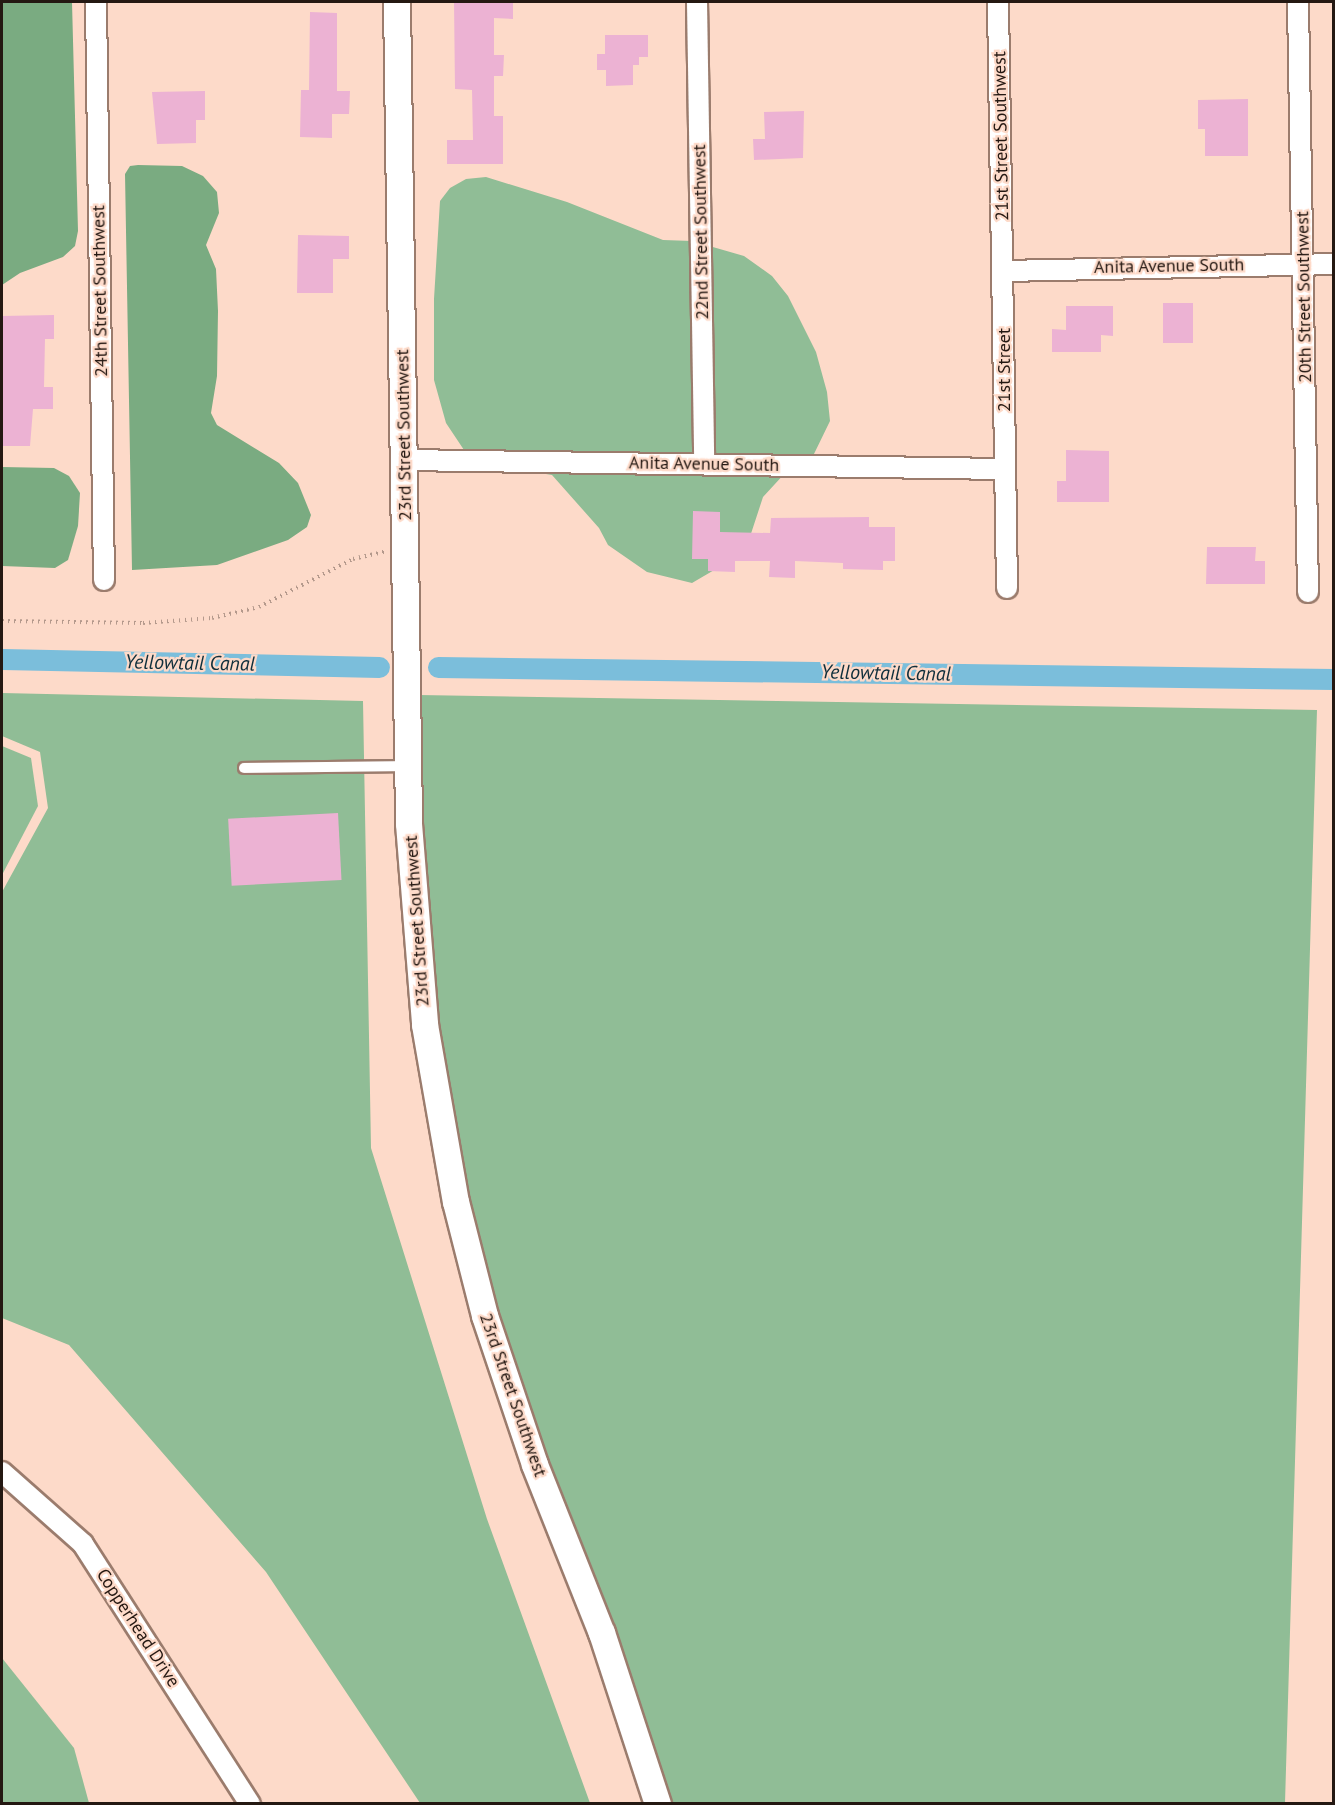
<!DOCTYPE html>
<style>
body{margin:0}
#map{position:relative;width:1335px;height:1805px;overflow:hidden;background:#fddac9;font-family:"PT Sans",sans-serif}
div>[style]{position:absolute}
.green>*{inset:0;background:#90bd96}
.forest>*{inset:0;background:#7aab81}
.canal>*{height:21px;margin:-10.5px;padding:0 10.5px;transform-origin:10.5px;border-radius:10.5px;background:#7bbedb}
.building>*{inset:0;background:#ecb2d3;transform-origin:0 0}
.path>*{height:4px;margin-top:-2px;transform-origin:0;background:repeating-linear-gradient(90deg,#b4998c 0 1.5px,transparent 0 6px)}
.roads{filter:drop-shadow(2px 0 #9b7c6d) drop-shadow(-2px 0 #9b7c6d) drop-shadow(0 2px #9b7c6d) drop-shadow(0 -2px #9b7c6d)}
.service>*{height:10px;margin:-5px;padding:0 5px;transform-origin:5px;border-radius:5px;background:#fff}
.minor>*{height:20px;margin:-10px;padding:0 10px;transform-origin:10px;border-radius:10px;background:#fff}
.tertiary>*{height:26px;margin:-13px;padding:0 13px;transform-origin:13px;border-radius:13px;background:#fff}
span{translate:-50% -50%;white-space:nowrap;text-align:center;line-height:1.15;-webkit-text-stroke:4.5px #fddac9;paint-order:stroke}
.street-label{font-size:18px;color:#241812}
.water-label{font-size:20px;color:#0f2f3c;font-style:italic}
.frame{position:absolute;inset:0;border:3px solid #241812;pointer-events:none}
</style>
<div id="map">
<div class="green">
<i style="clip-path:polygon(486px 177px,567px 202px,663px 240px,692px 241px,744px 256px,772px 276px,788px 296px,816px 352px,827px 392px,830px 421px,813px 456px,786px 472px,763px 497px,745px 552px,692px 583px,647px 572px,608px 545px,599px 528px,552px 475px,497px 466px,468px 456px,446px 423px,434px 380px,434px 299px,440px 201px,450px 188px,466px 179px)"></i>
<i style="clip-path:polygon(2px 693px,363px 701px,371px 1148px,487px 1519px,590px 1803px,420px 1803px,266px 1572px,69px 1345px,2px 1318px,2px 892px,48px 808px,40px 752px,2px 736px)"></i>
<i style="clip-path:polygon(419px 695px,1317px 710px,1285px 1803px,670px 1803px,613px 1629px,546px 1461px,497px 1313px,468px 1200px,436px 1024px,421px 824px)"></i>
<i style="clip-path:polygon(2px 746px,31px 758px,38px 806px,2px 875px)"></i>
<i style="clip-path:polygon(2px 1658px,74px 1748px,89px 1803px,2px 1803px)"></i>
</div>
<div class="forest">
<i style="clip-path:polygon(2px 2px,72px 2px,78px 231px,75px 246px,63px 257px,20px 273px,2px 285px)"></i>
<i style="clip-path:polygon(138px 165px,182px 166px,203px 176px,217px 192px,219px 213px,206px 245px,216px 269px,218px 311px,217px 376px,211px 413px,217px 425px,279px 463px,298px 483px,311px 515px,307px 527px,288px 540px,217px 565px,132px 570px,125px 174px,130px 166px)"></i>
<i style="clip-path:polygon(2px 467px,54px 468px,69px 476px,80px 493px,78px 526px,68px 560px,55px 568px,2px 566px)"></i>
</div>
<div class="canal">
<i style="left:2px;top:659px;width:377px;rotate:1.2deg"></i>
<i style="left:438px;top:667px;width:896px;rotate:0.77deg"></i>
</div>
<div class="building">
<i style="clip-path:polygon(454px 2px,513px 2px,513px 19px,494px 18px,494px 55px,504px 55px,503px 76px,494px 76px,494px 116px,503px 116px,503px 164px,447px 164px,447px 140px,473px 140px,472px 90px,455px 89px)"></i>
<i style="clip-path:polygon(310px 12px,337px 13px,337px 91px,350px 91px,349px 114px,332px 114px,332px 138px,300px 137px,301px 90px,309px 90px)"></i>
<i style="clip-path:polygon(605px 35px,648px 35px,648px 57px,639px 57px,639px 65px,633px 65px,633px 85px,606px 86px,606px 70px,597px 70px,597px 54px,605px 54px)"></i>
<i style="clip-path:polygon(205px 91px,205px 120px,196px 120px,196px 143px,157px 144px,152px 92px)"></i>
<i style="clip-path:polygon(1248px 99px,1248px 156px,1205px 156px,1205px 129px,1198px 129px,1198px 100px)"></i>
<i style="clip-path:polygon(804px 111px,803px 158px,754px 160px,753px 139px,765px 139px,764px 112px)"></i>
<i style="clip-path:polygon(298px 235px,349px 236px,349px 259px,333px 259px,333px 293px,297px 293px)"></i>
<i style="left:1163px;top:303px;width:30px;height:40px"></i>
<i style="clip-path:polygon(1066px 306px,1113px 306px,1113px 336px,1101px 335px,1101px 352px,1052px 352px,1052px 329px,1066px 330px)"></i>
<i style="clip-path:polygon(54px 315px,54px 339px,45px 339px,44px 387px,53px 387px,53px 409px,33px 409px,30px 446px,2px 446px,2px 316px)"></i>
<i style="clip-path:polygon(1066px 450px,1109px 451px,1109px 502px,1057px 502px,1057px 481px,1066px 481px)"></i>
<i style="clip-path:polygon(693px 511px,720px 512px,720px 532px,770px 533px,771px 518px,869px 517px,869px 527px,895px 527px,895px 561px,883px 561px,883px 570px,843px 569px,843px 563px,795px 561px,795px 578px,769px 577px,770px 561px,735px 561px,735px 572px,708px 571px,708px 559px,692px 559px)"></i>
<i style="clip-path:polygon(1207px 547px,1256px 547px,1255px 561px,1265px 561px,1265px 584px,1206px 584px)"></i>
<i style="left:338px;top:813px;width:67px;height:110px;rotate:87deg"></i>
</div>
<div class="path">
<i style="left:2px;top:621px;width:141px;rotate:0.8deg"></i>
<i style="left:143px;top:623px;width:69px;rotate:-4.1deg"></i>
<i style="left:212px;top:618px;width:48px;rotate:-13.2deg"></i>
<i style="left:259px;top:607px;width:106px;rotate:-27.1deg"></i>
<i style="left:353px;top:559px;width:32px;rotate:-13deg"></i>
</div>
<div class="roads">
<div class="service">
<i style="left:244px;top:768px;width:164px;rotate:-0.7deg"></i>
</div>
<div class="minor">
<i style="left:96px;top:2px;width:578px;rotate:89.21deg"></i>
<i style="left:697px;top:2px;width:461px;rotate:89.1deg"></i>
<i style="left:998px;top:2px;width:586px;rotate:89.12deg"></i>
<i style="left:1298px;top:2px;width:590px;rotate:89.03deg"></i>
<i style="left:1004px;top:271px;width:330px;rotate:-1.2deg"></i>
<i style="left:404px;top:460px;width:600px;rotate:0.86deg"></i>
<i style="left:2px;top:1472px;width:108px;rotate:41.6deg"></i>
<i style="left:83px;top:1544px;width:309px;rotate:57.3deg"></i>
</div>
<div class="tertiary">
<i style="left:397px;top:2px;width:822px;rotate:89.16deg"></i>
<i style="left:409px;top:824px;width:202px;rotate:85.4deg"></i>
<i style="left:425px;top:1025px;width:180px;rotate:80.1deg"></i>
<i style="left:456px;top:1202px;width:118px;rotate:75.7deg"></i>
<i style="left:485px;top:1316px;width:157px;rotate:71.4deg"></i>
<i style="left:535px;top:1465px;width:181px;rotate:68.3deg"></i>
<i style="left:602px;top:1633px;width:180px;rotate:71.9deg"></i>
</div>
</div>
<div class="street-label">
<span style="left:1001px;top:136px;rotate:-91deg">21st Street Southwest</span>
<span style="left:701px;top:232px;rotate:-91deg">22nd Street Southwest</span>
<span style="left:1169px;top:266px;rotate:-1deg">Anita Avenue South</span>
<span style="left:100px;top:291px;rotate:-91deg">24th Street Southwest</span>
<span style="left:1304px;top:297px;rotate:-91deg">20th Street Southwest</span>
<span style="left:1004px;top:370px;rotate:-90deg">21st Street</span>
<span style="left:404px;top:435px;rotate:-91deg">23rd Street Southwest</span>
<span style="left:704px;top:464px;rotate:1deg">Anita Avenue South</span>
<span style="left:417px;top:921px;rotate:-94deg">23rd Street Southwest</span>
<span style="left:513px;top:1395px;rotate:71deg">23rd Street Southwest</span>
<span style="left:138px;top:1628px;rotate:57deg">Copperhead Drive</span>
</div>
<div class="water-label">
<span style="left:190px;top:663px;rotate:1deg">Yellowtail Canal</span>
<span style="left:886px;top:673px;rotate:1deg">Yellowtail Canal</span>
</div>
<div class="frame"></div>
</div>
